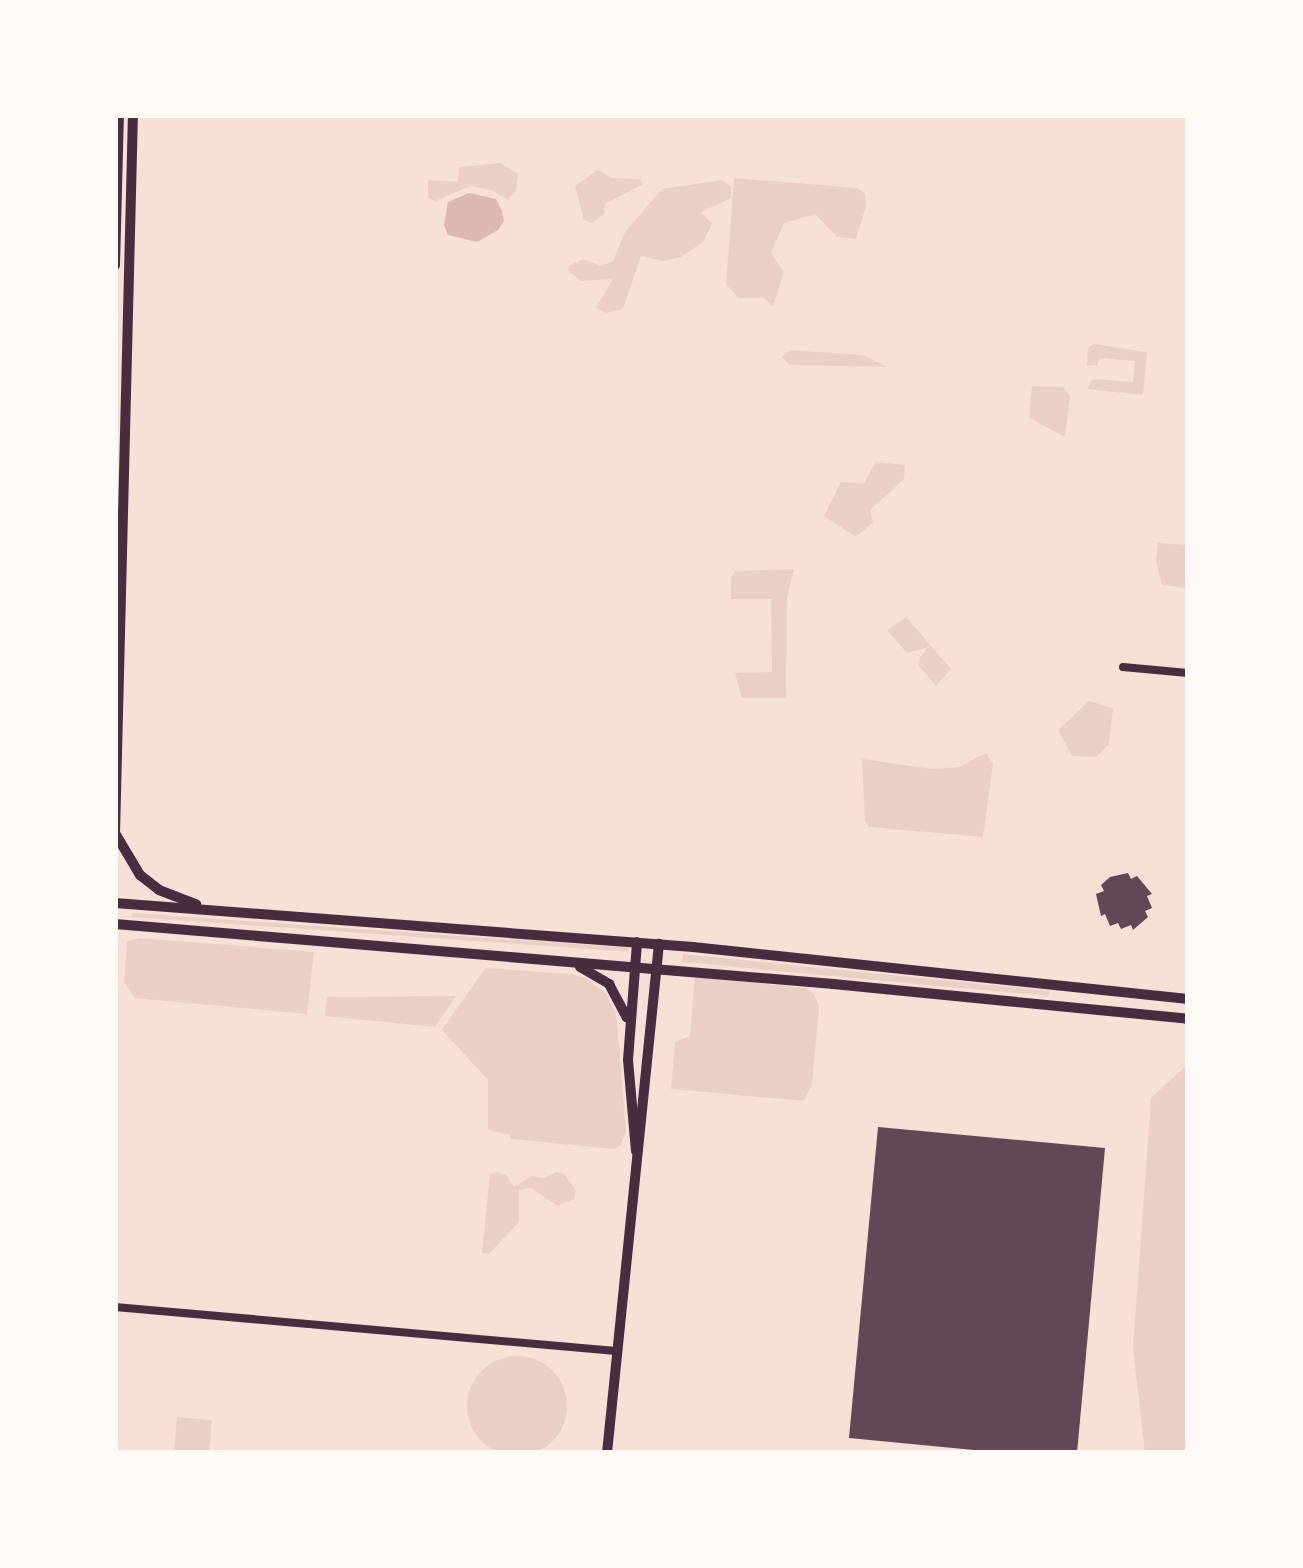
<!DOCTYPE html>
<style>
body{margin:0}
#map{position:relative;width:1303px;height:1568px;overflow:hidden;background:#f7e1d7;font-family:Lora,serif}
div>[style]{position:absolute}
.green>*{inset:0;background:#ebcfc5;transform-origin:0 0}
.round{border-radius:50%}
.water>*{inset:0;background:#dcb8b0}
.building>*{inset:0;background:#644757}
.minor>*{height:8px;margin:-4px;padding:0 4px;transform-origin:4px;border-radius:4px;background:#4a2c40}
.secondary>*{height:10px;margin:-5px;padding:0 5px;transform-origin:5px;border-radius:5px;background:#4a2c40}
span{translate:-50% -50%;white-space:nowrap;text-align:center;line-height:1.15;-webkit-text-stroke:8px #fffaf5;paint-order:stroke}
.frame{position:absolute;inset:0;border:118px solid #fffaf5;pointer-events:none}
</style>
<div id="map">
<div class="green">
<i style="clip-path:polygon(500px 163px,518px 174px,516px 191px,508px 200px,491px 190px,471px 186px,435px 201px,428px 198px,428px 180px,458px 182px,459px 167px)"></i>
<i style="clip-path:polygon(598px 170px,612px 178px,640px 179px,643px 184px,605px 204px,604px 214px,592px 223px,584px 220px,575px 186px)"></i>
<i style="clip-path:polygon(734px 178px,858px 188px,865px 194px,866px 206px,856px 239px,837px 237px,815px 214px,784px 223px,771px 253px,784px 272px,773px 306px,763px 298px,738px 298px,726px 284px)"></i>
<i style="clip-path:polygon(722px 180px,731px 187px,731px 198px,701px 212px,712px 224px,703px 242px,681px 257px,663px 261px,641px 256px,623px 309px,606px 313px,596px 308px,613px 279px,582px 281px,568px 271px,569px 266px,583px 259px,602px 266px,613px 261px,625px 232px,662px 189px)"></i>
<i style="clip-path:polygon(1093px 344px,1147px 352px,1143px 395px,1087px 389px,1092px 379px,1133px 382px,1135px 361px,1100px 358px,1097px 365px,1087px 366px,1088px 348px)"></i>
<i style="clip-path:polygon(790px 350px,863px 355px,888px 367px,789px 365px,782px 357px)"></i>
<i style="clip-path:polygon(1032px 386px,1063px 387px,1070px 396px,1065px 437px,1029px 418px)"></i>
<i style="clip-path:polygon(876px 462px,905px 465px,904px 479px,870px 510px,873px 522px,856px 537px,824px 516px,841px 482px,864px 483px)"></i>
<i style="clip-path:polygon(1158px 543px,1188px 545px,1188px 588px,1162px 585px,1156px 562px)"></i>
<i style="clip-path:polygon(794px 569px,787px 598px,786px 698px,742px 698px,735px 673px,772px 672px,771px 599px,731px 599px,731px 577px,735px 571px)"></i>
<i style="clip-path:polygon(906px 617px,951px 669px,936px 686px,919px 666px,920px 657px,929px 647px,907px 653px,887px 630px)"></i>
<i style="clip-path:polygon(1089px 701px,1113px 708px,1109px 744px,1096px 757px,1072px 756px,1058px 730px)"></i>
<i style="clip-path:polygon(986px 753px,993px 764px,983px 837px,869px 827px,865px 821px,862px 759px,932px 769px,959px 767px)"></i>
<i style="left:132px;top:913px;width:498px;height:4px;rotate:4deg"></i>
<i style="clip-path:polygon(139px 938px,314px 952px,307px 1014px,135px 998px,124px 982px,127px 942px)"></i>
<i style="clip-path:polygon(683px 954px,1050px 991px,1048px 996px,682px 962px)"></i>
<i style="clip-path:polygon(485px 968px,570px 974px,586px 978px,606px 994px,616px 1013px,618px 1032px,626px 1132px,620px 1146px,614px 1149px,510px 1139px,510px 1135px,488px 1130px,488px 1080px,442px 1030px)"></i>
<i style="clip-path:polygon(695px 977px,805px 988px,814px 994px,819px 1006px,812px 1085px,804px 1101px,671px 1089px,675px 1042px,690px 1036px)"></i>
<i style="clip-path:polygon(456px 996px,435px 1027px,325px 1016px,327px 997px)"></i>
<i style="clip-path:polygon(1188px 1064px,1188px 1453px,1145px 1453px,1133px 1348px,1151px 1098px)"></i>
<i style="clip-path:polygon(496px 1172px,506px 1175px,514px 1187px,531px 1176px,544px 1178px,556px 1172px,564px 1174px,576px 1190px,574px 1199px,558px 1206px,531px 1188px,519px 1190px,519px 1222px,489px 1254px,482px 1253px,490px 1174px)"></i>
<i class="round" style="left:467px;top:1356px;width:100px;height:100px"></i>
<i style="left:177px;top:1417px;width:35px;height:36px;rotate:5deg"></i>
</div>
<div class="water">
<i style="clip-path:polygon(469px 193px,496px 199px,502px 211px,504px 221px,498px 230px,477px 242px,448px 235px,444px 225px,448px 202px)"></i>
</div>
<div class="building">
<i style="clip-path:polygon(1128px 873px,1131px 879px,1137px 876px,1152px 894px,1147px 896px,1152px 908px,1145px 911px,1148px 917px,1133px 930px,1131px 925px,1121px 929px,1118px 923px,1110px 926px,1105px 914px,1101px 916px,1096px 894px,1104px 891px,1101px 885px,1110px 877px)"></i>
<i style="clip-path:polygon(878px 1127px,1105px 1148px,1077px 1453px,1005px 1453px,849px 1438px)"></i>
</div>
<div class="minor">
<i style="left:1123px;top:667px;width:65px;rotate:5.3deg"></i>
<i style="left:115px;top:1307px;width:503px;rotate:5.02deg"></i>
</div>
<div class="secondary">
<i style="left:115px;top:265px;width:150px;rotate:-88.5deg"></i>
<i style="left:115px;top:833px;width:49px;rotate:59.2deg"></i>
<i style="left:140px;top:875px;width:24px;rotate:38deg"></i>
<i style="left:159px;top:890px;width:40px;rotate:21deg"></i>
<i style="left:115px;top:834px;width:719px;rotate:-88.57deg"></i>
<i style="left:115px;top:903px;width:580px;rotate:4.35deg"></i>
<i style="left:693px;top:947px;width:498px;rotate:6deg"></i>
<i style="left:115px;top:924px;width:721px;rotate:4.78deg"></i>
<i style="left:833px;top:984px;width:357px;rotate:5.6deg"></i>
<i style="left:580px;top:967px;width:34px;rotate:30deg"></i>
<i style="left:609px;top:984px;width:38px;rotate:62deg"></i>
<i style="left:636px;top:1151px;width:91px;rotate:-95deg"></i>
<i style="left:628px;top:1060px;width:118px;rotate:-85.6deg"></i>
<i style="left:607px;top:1453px;width:512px;rotate:-84.17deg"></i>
</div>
<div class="frame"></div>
</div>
